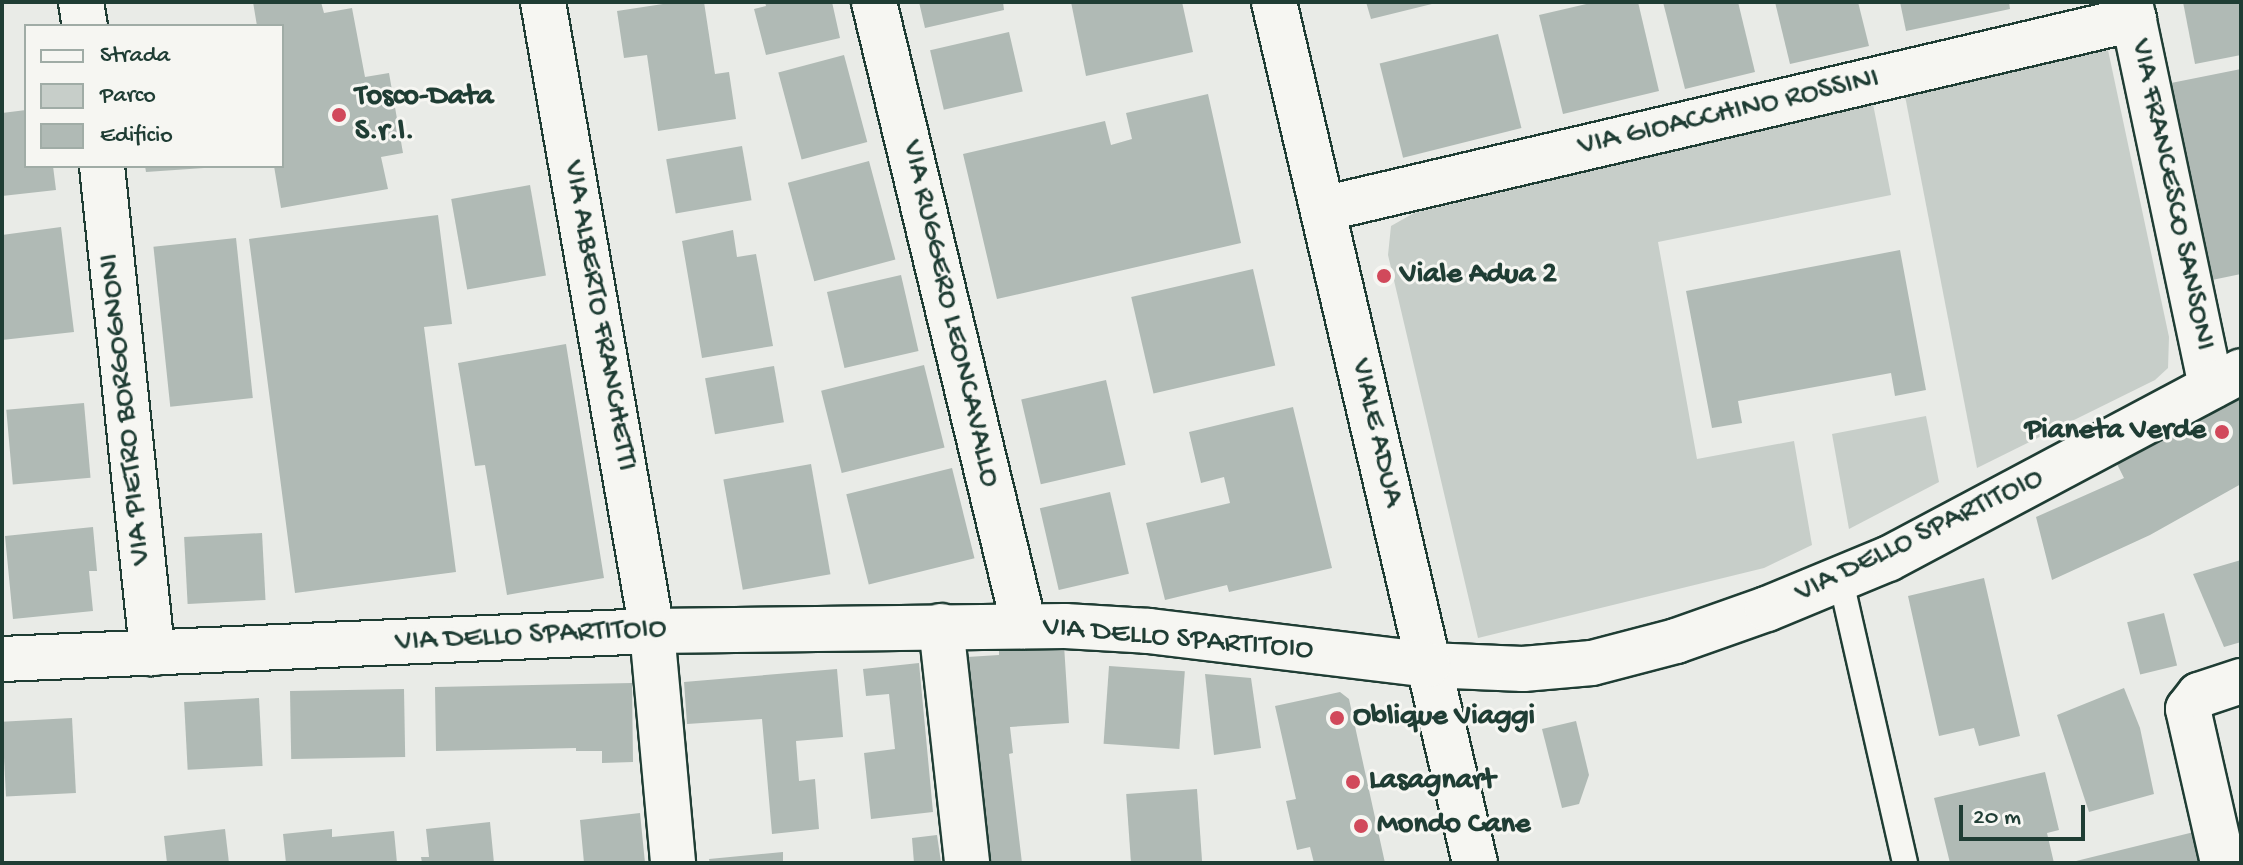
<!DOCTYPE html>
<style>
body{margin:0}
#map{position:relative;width:2243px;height:865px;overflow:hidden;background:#e9ebe7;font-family:"Gochi Hand",sans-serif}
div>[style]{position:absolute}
.green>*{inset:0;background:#c7cec9}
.building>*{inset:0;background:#b0bab5;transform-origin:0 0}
.roads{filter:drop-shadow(2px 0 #1f3d34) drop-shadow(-2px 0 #1f3d34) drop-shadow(0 2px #1f3d34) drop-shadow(0 -2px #1f3d34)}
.lane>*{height:24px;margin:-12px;padding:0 12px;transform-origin:12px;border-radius:12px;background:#f6f6f2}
.street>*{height:44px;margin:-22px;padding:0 22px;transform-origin:22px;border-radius:22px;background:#f6f6f2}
.secondary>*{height:44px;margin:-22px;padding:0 22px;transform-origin:22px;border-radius:22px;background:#f6f6f2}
.dots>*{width:22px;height:22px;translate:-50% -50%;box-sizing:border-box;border:4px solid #f6f6f2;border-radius:50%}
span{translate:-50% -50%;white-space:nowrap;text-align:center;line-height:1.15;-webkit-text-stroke:6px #f6f6f2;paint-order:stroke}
.poi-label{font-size:30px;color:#1f3d34;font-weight:700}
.left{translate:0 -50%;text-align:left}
.right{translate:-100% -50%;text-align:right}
.street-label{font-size:30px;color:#1f3d34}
.frame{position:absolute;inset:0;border:4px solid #1f3d34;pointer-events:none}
.legend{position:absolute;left:24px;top:24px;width:260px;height:144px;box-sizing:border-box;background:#f6f6f2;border:2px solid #a0aca6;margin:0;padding:10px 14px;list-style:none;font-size:24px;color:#1f3d34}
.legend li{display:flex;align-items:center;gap:16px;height:40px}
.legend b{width:40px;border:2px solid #a0aca6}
.scale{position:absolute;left:1959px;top:805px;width:126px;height:36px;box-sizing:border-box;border:4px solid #1f3d34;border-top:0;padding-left:10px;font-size:24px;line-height:28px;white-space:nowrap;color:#1f3d34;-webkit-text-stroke:6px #f6f6f2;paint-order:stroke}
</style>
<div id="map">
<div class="green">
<i style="clip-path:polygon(2108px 50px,2169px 337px,2168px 368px,2155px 380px,1977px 468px,1905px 96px)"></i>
<i style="clip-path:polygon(1873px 104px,1891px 195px,1658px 242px,1697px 459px,1794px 441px,1812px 545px,1764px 568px,1478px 638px,1388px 255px,1391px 226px,1414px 213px)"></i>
<i style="clip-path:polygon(1926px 416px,1939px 482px,1849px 529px,1832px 434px)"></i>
</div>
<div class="building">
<i style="clip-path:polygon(253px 2px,321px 2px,324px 13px,352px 8px,365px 77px,389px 73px,403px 153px,381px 157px,388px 189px,281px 208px,274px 166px,282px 166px,282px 26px,257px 26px)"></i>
<i style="clip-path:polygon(676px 2px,704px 2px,715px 74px,729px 72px,736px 119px,658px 131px,647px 55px,624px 58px,617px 11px)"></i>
<i style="clip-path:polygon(765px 2px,832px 2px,840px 38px,766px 55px,754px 9px,766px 6px)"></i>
<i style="clip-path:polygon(919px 2px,1003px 2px,1004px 10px,925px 28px)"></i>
<i style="clip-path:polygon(1071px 2px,1182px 2px,1193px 52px,1086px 76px)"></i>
<i style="clip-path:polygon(1366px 2px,1436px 2px,1436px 3px,1371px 19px)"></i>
<i style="clip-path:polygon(1595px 2px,1638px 2px,1659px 91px,1563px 114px,1539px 15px)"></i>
<i style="clip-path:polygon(1663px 2px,1738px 2px,1755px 72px,1685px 89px)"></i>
<i style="clip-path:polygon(1775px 2px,1858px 2px,1869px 46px,1790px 64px)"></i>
<i style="clip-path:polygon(1900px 2px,2009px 2px,2010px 9px,1906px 31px)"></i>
<i style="clip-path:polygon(2183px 2px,2241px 2px,2241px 55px,2195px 64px)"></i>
<i style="left:1009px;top:32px;width:61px;height:81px;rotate:77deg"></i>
<i style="left:1498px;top:34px;width:97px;height:122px;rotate:76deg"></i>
<i style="left:844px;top:55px;width:90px;height:68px;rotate:75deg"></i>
<i style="clip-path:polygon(2241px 69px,2241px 274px,2212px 280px,2171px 83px)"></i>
<i style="clip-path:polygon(1208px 94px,1241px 243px,997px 299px,963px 154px,1105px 121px,1111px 145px,1132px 139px,1126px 113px)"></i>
<i style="clip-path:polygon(26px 110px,26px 166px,53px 166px,56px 190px,2px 196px,2px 113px)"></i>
<i style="left:742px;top:146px;width:55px;height:77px;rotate:80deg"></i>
<i style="left:869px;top:161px;width:102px;height:84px;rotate:75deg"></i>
<i style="clip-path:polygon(145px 166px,204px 166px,204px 168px,146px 172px)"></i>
<i style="left:530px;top:185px;width:92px;height:80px;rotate:80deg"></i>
<i style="clip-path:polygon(438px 215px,452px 324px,424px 327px,456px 572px,295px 593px,249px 239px)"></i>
<i style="clip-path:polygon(61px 227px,74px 332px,2px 340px,2px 235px)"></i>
<i style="clip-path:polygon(733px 230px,737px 257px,756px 254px,773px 346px,702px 358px,682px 241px)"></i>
<i style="left:236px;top:238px;width:161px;height:83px;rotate:84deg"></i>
<i style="clip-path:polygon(1900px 250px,1926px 390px,1895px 396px,1891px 373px,1738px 401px,1742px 423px,1712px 428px,1686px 291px)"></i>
<i style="left:1253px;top:269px;width:99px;height:125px;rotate:77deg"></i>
<i style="left:901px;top:275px;width:78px;height:76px;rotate:77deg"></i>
<i style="clip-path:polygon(566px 344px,604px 578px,507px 595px,485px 465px,475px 466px,458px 363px)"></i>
<i style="left:924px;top:365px;width:85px;height:106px;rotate:76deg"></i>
<i style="left:774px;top:366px;width:57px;height:70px;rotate:80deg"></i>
<i style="left:1106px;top:380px;width:87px;height:87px;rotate:77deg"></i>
<i style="clip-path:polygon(2241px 398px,2241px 484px,2150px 535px,2052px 580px,2036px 517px,2124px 478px,2117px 464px)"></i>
<i style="left:84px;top:403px;width:75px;height:78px;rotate:85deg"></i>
<i style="clip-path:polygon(1293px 407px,1332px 568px,1229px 592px,1227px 585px,1165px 600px,1146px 523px,1230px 503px,1224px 477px,1201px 483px,1189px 432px)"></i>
<i style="left:811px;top:464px;width:112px;height:89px;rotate:80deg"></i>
<i style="left:952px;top:468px;width:93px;height:109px;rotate:76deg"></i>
<i style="left:1110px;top:492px;width:84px;height:72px;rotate:77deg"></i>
<i style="clip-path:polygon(93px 527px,97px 571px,89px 571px,93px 611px,13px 619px,5px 536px)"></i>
<i style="left:262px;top:533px;width:67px;height:78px;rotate:87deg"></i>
<i style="clip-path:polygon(2241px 560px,2241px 642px,2224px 647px,2193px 574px)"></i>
<i style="clip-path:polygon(1984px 578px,2020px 736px,1979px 746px,1974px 728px,1939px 736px,1908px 596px)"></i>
<i style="left:2164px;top:613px;width:54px;height:38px;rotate:76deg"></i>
<i style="clip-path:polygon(1064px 645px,1069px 723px,1010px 727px,1013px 753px,1009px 754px,1022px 863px,986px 863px,967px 657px,999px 655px,999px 650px)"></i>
<i style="clip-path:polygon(919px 663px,933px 812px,871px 819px,864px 753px,895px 749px,889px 694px,866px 696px,863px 669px)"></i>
<i style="left:1109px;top:666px;width:76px;height:78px;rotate:4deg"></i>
<i style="clip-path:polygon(837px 669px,843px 737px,796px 741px,799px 781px,815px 779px,819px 829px,772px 834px,762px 719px,687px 724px,684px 682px)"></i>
<i style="clip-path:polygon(1205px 674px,1251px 678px,1261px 748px,1214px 755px)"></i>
<i style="clip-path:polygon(632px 683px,633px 762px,602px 763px,602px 751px,576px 751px,576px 748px,436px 751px,435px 687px)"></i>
<i style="clip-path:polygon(2124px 688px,2140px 728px,2154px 794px,2089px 812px,2057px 715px)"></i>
<i style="left:404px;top:689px;width:68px;height:114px;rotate:89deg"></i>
<i style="clip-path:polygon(1340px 692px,1349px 699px,1385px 863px,1314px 863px,1310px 847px,1297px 850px,1286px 801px,1296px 799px,1275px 706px)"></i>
<i style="left:259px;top:698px;width:68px;height:75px;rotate:87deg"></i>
<i style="left:72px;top:718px;width:75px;height:70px;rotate:87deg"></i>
<i style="clip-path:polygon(1576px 721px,1589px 775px,1579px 804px,1562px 808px,1542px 729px)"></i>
<i style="clip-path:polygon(2045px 772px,2059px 830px,2047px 833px,2054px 863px,1950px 863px,1934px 798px)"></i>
<i style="left:1197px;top:789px;width:74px;height:71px;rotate:86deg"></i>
<i style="clip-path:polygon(640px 813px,645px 863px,584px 863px,580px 820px)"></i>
<i style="clip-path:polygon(490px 822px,494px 863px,422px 863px,421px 857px,429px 857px,426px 829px)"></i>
<i style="clip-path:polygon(225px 829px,229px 863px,167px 863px,164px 836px)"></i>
<i style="clip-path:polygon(332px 829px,332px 837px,394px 831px,397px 863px,286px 863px,283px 834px)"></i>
<i style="clip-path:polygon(2194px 832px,2201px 863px,2072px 863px,2072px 862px)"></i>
<i style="clip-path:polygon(937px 835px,941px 862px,914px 863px,912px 838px)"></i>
<i style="clip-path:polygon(783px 852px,783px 863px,710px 863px,709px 859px)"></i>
</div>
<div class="roads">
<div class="lane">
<i style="left:1841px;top:581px;width:289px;rotate:77.2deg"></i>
</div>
<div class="street">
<i style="left:81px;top:2px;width:24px;rotate:81deg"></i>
<i style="left:543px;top:2px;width:638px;rotate:80.17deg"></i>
<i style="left:652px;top:631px;width:233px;rotate:84.8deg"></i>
<i style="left:874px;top:2px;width:642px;rotate:76.48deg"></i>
<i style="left:2130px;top:2px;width:393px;rotate:78.1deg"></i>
<i style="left:102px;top:166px;width:490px;rotate:84.1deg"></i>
<i style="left:1323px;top:209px;width:833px;rotate:-13.19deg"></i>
<i style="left:941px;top:626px;width:238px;rotate:83.7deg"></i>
<i style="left:1428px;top:665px;width:95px;rotate:2.4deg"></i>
<i style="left:1523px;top:669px;width:69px;rotate:-5deg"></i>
<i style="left:1592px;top:663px;width:87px;rotate:-14.7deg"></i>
<i style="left:1676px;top:641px;width:96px;rotate:-19.4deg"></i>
<i style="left:1767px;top:609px;width:131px;rotate:-22.5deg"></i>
<i style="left:1888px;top:559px;width:400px;rotate:-28deg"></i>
<i style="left:2223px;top:863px;width:158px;rotate:-102.8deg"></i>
<i style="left:2188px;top:709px;width:18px;rotate:-52deg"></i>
<i style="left:2199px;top:695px;width:44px;rotate:-18.4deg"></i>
</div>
<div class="secondary">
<i style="left:1274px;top:2px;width:884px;rotate:76.86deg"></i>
<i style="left:2px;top:659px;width:651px;rotate:-2.47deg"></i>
<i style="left:652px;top:631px;width:413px;rotate:-0.7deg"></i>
<i style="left:1065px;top:626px;width:84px;rotate:3.4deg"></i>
<i style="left:1149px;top:631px;width:281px;rotate:6.9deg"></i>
</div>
</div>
<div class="dots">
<i style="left:339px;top:115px;background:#d1495b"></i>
<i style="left:1384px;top:276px;background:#d1495b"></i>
<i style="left:2222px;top:432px;background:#d1495b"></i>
<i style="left:1337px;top:718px;background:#d1495b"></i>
<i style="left:1353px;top:782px;background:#d1495b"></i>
<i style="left:1361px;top:826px;background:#d1495b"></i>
</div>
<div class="poi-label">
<span class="left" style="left:355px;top:115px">Tosco-Data<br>S.r.l.</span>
<span class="left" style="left:1400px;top:276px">Viale Adua 2</span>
<span class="right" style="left:2206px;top:432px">Pianeta Verde</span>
<span class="left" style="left:1353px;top:718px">Oblique Viaggi</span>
<span class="left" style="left:1369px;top:782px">Lasagnart</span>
<span class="left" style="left:1377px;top:826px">Mondo Cane</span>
</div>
<div class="street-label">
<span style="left:1729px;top:114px;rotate:-13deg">VIA GIOACCHINO ROSSINI</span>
<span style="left:2171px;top:195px;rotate:78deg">VIA FRANCESCO SANSONI</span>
<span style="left:949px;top:314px;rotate:77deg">VIA RUGGERO LEONCAVALLO</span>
<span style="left:598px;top:316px;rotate:80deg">VIA ALBERTO FRANCHETTI</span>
<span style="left:127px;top:409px;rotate:-96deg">VIA PIETRO BORGOGNONI</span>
<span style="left:1375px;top:433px;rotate:77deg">VIALE ADUA</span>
<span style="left:1920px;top:537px;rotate:-26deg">VIA DELLO SPARTITOIO</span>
<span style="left:531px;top:637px;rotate:-3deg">VIA DELLO SPARTITOIO</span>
<span style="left:1178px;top:640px;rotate:5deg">VIA DELLO SPARTITOIO</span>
</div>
<div class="frame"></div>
<ul class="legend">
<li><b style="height:10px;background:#f6f6f2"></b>Strada</li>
<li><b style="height:22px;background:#c7cec9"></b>Parco</li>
<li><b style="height:22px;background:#b0bab5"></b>Edificio</li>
</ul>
<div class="scale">20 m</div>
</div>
